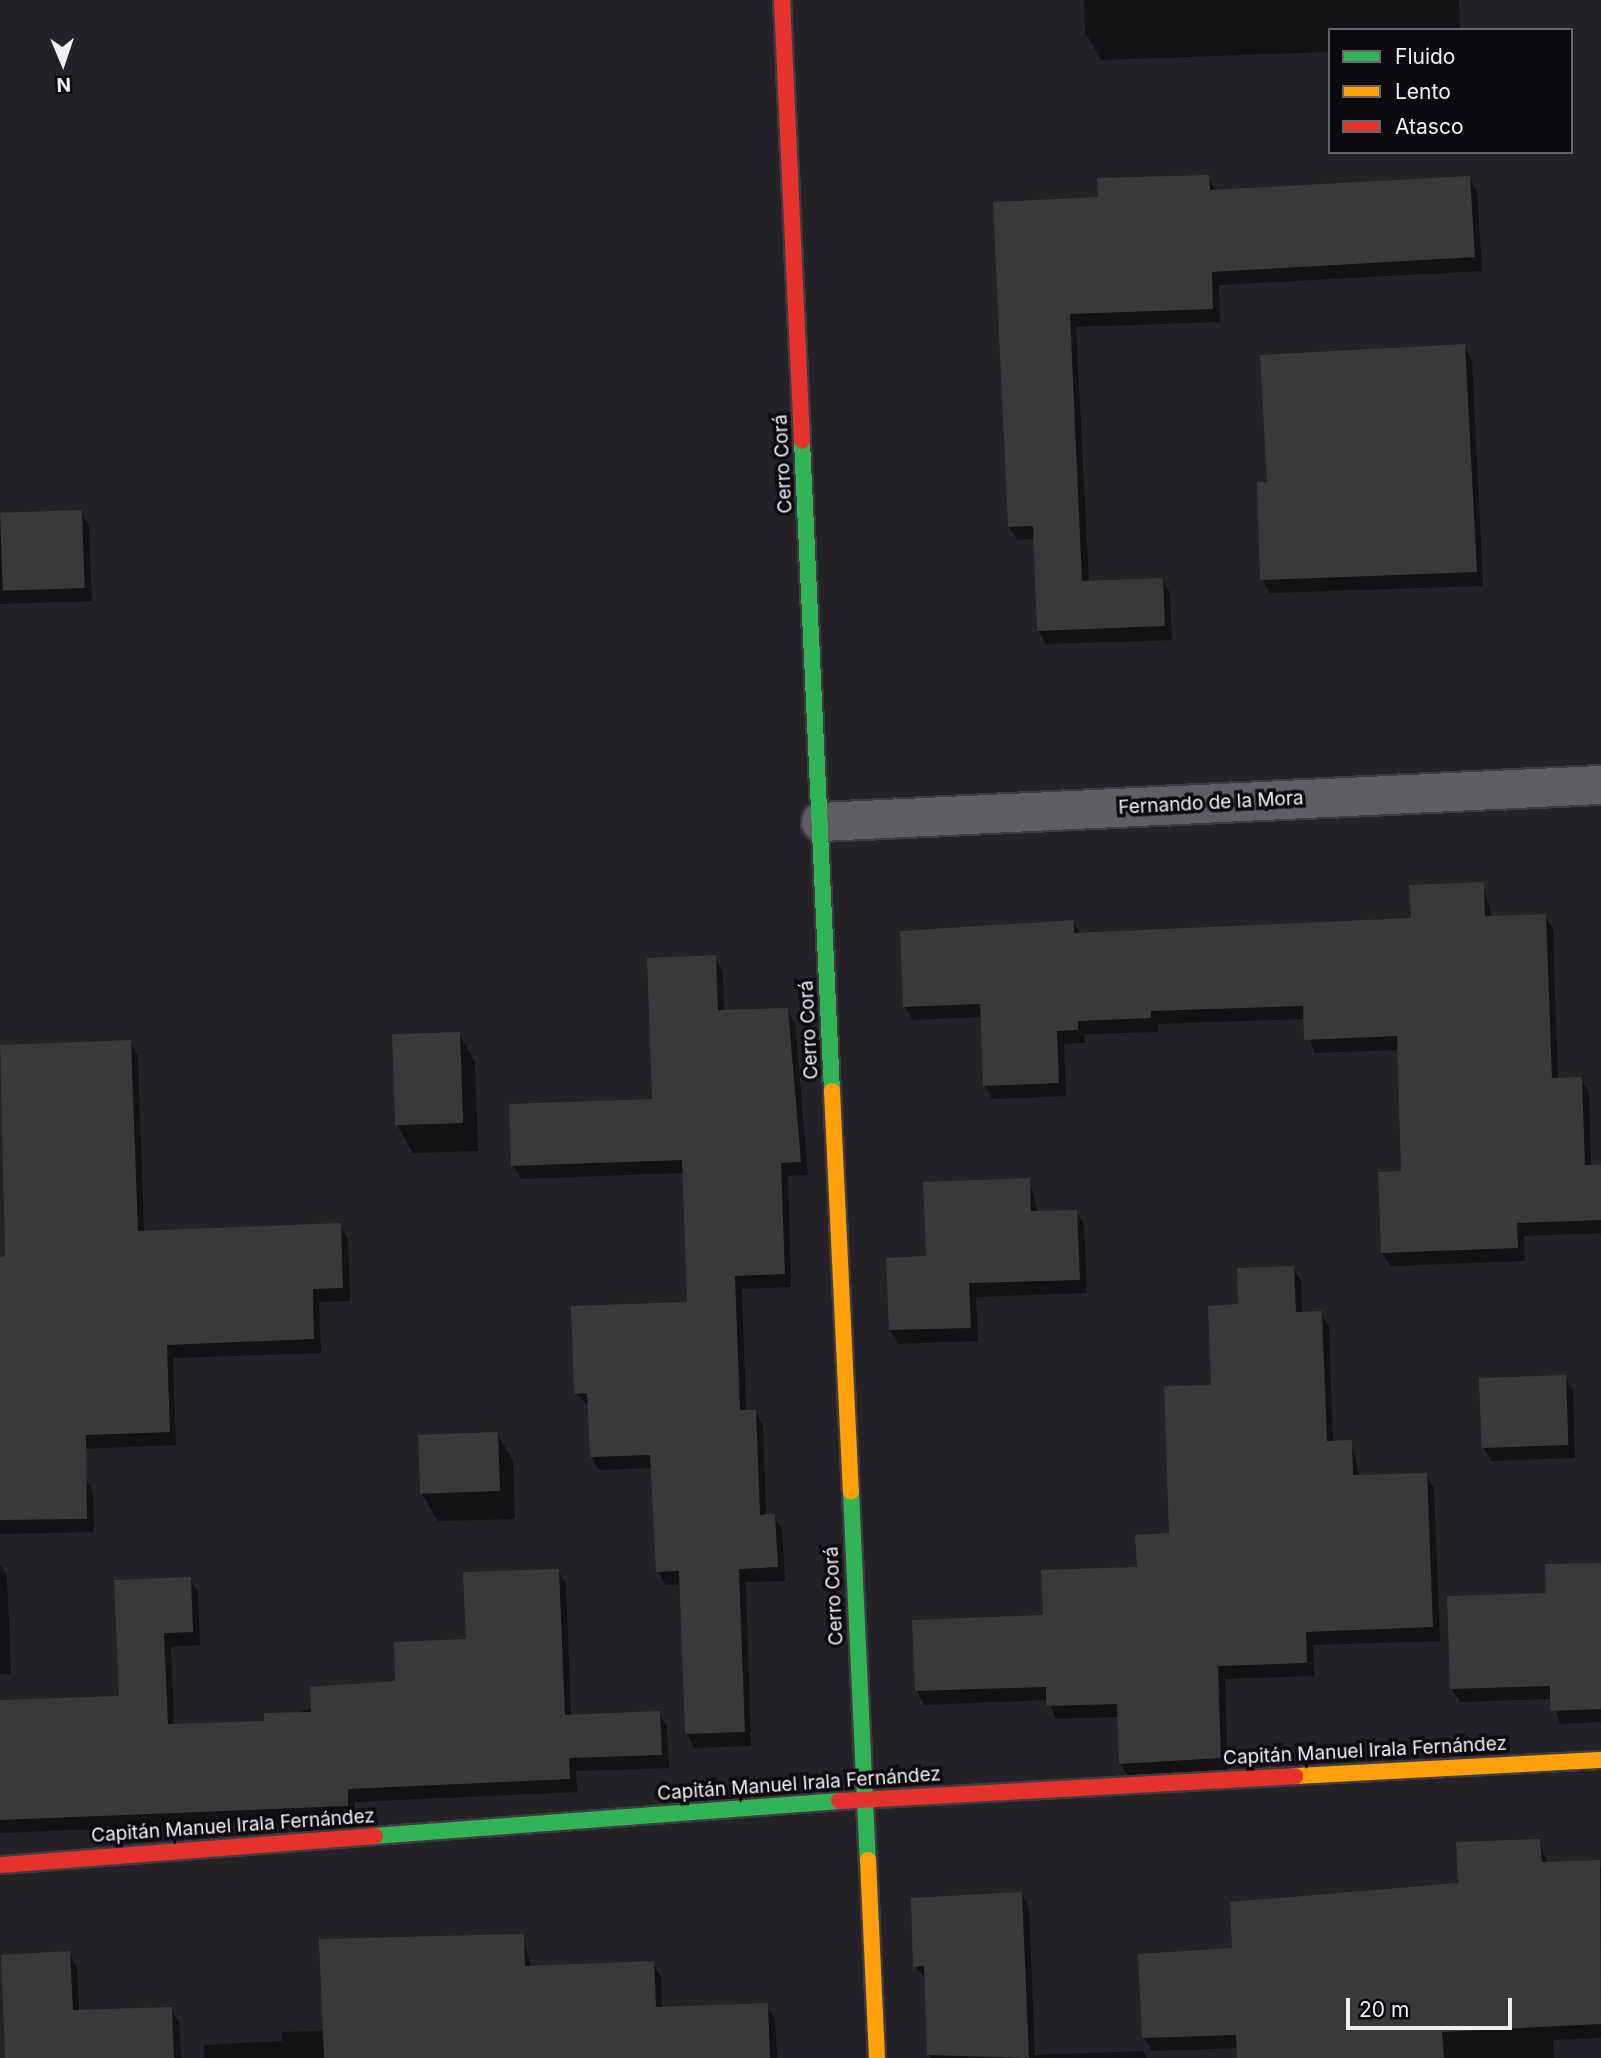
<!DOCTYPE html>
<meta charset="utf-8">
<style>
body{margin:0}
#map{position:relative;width:1601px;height:2058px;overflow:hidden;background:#242127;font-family:Inter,sans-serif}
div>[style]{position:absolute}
.shadow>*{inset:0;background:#0007}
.building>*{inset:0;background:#3b3839;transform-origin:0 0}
.roads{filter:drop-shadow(2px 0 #3f3c41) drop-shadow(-2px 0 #3f3c41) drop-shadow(0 2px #3f3c41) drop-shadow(0 -2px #3f3c41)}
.street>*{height:38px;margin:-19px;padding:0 19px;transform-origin:19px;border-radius:19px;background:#605e62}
.fast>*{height:16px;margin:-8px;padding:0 8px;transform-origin:8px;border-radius:8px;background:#30b455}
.slow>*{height:16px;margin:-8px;padding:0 8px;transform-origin:8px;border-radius:8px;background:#ff9f0a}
.jam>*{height:16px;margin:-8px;padding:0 8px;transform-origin:8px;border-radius:8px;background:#e5322d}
span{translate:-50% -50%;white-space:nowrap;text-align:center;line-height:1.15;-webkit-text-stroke:7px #0c0a0e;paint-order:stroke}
.street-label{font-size:19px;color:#f1eef4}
.legend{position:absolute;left:1328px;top:28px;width:245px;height:126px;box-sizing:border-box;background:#0c0a0e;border:2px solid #68656a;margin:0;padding:9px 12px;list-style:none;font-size:21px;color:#f1eef4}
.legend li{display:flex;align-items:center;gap:14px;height:35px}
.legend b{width:35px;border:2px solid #68656a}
.north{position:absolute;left:28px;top:28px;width:70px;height:70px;-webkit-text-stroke:5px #0c0a0e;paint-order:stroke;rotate:178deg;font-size:19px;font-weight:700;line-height:28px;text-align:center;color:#f1eef4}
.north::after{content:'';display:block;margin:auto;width:24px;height:32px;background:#f1eef4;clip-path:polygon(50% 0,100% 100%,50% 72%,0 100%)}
.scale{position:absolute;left:1346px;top:1998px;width:166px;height:32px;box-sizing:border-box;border:4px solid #f1eef4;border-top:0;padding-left:9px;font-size:21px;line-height:24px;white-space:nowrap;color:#f1eef4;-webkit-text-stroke:5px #0c0a0e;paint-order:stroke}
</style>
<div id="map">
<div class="shadow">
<i style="clip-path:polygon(1084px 0,1459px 0,1460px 30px,1330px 30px,1330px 52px,1101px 60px,1085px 32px)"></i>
<i style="clip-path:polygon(1208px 177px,1217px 192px,1469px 177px,1477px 191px,1482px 271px,1219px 285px,1220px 322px,1076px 327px,1089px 582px,1162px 579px,1170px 593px,1172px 640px,1046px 644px,1038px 630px,1035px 539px,1017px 540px,1009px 526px,1100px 199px)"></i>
<i style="clip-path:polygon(1464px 346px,1472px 360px,1483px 586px,1270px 593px,1262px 579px,1269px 484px)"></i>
<i style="clip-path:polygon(81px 512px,89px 526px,92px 601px,0 604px,0 515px)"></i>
<i style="clip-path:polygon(1483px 884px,1492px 918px,1545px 916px,1553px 930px,1558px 1080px,1581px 1079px,1589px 1092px,1591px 1167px,1601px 1166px,1601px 1233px,1524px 1236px,1525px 1261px,1390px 1266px,1382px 1252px,1403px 1172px,1399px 1050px,1314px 1053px,1305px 1019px,1158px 1024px,1158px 1032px,1084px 1034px,1085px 1043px,1064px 1044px,1066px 1096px,992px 1099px,985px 1085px,982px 1017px,912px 1020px,905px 1006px,1073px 922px,1080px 934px,1412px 920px)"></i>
<i style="clip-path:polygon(715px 957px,723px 971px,724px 1012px,787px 1010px,795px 1023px,808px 1175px,788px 1176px,791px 1287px,742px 1289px,746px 1412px,755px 1411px,763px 1425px,766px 1516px,774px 1516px,782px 1529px,785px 1581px,746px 1582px,751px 1746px,695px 1748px,687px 1734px,682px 1584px,666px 1585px,658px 1571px,652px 1468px,599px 1470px,591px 1456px,590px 1407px,575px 1393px,689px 1303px,684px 1173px,521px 1179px,513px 1165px,654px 1101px)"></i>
<i style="clip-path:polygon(459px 1034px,475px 1062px,478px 1151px,413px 1153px,397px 1125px)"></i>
<i style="clip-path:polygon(130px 1042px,138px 1056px,144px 1232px,340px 1225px,348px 1239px,350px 1301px,319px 1302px,321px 1353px,173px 1358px,176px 1445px,81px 1449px,0 1333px,0 1258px,7px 1258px,0 1046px)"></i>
<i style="clip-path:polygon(1029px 1180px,1038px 1213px,1076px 1211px,1084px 1225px,1087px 1293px,976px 1297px,978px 1341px,898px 1344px,890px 1330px,888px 1259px,928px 1258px)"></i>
<i style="clip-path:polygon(1293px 1267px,1301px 1281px,1302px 1313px,1321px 1313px,1329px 1326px,1333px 1443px,1351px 1442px,1360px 1477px,1426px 1475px,1434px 1488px,1440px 1641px,1313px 1645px,1314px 1676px,1225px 1679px,1228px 1771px,1128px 1777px,1120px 1763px,1119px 1717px,1056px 1719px,1048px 1700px,924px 1705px,917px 1691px,914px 1621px,1045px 1617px,1138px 1568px,1171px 1535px,1240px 1306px)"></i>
<i style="clip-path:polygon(1565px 1377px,1573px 1390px,1575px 1458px,1491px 1461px,1483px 1447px)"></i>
<i style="clip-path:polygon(497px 1433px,513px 1461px,515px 1519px,438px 1521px,422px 1494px)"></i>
<i style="clip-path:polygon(85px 1478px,93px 1492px,94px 1532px,0 1534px,0 1479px)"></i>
<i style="clip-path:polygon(0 1564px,7px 1576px,11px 1674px,0 1674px)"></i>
<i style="clip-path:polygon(1601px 1564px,1601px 1722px,1560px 1724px,1552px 1699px,1460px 1702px,1452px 1689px,1548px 1595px)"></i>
<i style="clip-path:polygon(558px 1570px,566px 1584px,571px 1716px,659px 1713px,667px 1727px,669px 1768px,576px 1771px,577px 1792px,355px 1802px,355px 1819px,0 1833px,0 1702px,121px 1698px,190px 1579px,198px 1592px,200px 1645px,171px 1647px,174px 1726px,266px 1722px,397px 1683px,467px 1641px)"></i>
<i style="clip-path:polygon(1539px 1841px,1548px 1864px,1601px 1866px,1601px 2038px,1553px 2040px,1554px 2058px,1239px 2058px,1238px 2048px,1152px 2051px,1144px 2038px,1234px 1950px,1460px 1885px)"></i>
<i style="clip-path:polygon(1021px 1894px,1029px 1908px,1035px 2055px,1143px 2051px,1147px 2058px,931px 2058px,927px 1980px,915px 1966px)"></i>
<i style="clip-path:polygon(523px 1935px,531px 1967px,653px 1963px,661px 1977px,662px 2009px,767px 2005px,775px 2019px,777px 2058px,204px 2058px,204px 2045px,282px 2041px,282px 2032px,325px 2031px)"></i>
<i style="clip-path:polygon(69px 1953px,77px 1967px,79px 2012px,171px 2008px,179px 2022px,181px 2058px,7px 2058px)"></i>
</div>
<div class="building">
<i style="clip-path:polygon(1209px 175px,1210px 190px,1470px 176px,1475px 257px,1212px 272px,1213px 309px,1070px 314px,1082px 581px,1163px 578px,1165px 626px,1037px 631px,1033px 526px,1008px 527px,993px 202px,1098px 197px,1097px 178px)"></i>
<i style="clip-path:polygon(1465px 344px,1477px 572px,1260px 580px,1257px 482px,1267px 482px,1260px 355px)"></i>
<i style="left:82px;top:510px;width:78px;height:82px;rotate:88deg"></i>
<i style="clip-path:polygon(1484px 882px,1485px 916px,1546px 914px,1552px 1078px,1582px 1077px,1585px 1165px,1601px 1165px,1601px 1220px,1517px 1223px,1518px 1248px,1381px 1253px,1378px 1172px,1401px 1171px,1397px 1036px,1304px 1040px,1303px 1006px,1151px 1011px,1151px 1018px,1078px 1021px,1078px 1030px,1057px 1031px,1059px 1083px,983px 1086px,980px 1004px,903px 1007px,900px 931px,1074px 920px,1074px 933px,1411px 918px,1409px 885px)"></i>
<i style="clip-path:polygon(716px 955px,718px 1010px,788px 1008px,801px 1162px,781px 1163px,785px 1274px,735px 1276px,740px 1410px,756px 1410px,760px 1515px,775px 1514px,778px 1567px,739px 1569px,745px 1732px,685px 1734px,679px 1571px,656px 1572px,650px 1455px,590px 1457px,587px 1393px,574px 1394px,571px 1306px,687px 1302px,682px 1160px,511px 1166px,509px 1104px,652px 1099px,647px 958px)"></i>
<i style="left:460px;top:1032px;width:91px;height:68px;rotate:88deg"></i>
<i style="clip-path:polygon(131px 1040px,138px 1231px,341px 1223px,343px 1288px,313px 1289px,314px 1339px,167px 1345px,170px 1432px,86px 1435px,87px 1519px,0 1520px,0 1257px,5px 1256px,0 1045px)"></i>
<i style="clip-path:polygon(1030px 1178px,1031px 1211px,1077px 1210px,1080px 1280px,969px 1283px,971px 1328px,889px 1330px,886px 1258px,926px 1256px,923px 1182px)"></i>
<i style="clip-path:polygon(1294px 1266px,1296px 1312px,1322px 1311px,1327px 1441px,1352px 1440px,1353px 1475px,1427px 1473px,1433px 1627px,1306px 1632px,1307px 1663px,1218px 1666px,1221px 1758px,1119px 1764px,1117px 1704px,1046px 1706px,1046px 1687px,915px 1691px,912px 1620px,1043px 1615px,1041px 1570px,1137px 1567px,1135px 1535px,1169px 1533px,1164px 1386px,1211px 1385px,1208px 1306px,1238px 1304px,1237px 1268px)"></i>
<i style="left:1566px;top:1375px;width:70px;height:87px;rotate:88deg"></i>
<i style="left:498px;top:1432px;width:59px;height:80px;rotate:88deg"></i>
<i style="clip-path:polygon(1601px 1563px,1601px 1709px,1550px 1711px,1550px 1686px,1450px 1689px,1447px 1596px,1546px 1593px,1545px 1564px)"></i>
<i style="clip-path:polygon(559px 1569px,565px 1715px,660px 1711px,662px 1755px,569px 1758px,570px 1779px,348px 1789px,348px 1806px,0 1820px,0 1700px,119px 1696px,114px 1580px,191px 1577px,193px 1632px,164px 1633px,168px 1724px,264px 1721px,264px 1713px,311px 1712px,310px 1687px,395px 1681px,394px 1642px,466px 1639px,463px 1572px)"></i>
<i style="clip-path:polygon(1540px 1839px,1542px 1862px,1600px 1860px,1601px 2024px,1442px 2032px,1444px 2058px,1237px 2058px,1236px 2035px,1142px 2038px,1138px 1954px,1232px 1948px,1230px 1902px,1458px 1883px,1456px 1842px)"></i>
<i style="clip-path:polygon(1022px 1892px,1029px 2058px,927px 2055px,924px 1966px,913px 1967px,911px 1898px)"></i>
<i style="clip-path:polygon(524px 1934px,525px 1966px,654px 1961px,656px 2007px,768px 2003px,770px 2058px,324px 2058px,319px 1939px)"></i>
<i style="clip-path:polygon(70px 1951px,73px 2010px,172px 2007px,174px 2058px,5px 2058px,1px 1955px)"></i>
</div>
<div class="roads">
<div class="street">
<i style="left:821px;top:822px;width:781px;rotate:-2.72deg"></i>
</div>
<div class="fast">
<i style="left:802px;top:441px;width:651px;rotate:87.36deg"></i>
<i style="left:851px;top:1492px;width:368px;rotate:87.4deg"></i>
<i style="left:375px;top:1836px;width:465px;rotate:-4.3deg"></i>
</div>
<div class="slow">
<i style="left:832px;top:1091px;width:401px;rotate:87.3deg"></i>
<i style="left:1295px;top:1776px;width:306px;rotate:-3deg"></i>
<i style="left:868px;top:1860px;width:198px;rotate:87.4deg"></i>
</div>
<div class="jam">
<i style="left:782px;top:0;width:441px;rotate:87.4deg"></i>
<i style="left:839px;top:1801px;width:457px;rotate:-3.1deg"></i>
<i style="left:0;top:1865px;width:376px;rotate:-4.4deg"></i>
</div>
</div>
<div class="street-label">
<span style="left:783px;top:464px;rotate:-93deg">Cerro Corá</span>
<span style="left:1211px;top:803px;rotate:-3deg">Fernando de la Mora</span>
<span style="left:809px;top:1030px;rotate:-93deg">Cerro Corá</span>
<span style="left:834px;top:1596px;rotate:-93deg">Cerro Corá</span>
<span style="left:1365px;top:1751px;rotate:-3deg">Capitán Manuel Irala Fernández</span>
<span style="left:799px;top:1784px;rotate:-4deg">Capitán Manuel Irala Fernández</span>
<span style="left:233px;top:1826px;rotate:-4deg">Capitán Manuel Irala Fernández</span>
</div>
<ul class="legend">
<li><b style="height:9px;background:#30b455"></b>Fluido</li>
<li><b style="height:9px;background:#ff9f0a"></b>Lento</li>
<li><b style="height:9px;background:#e5322d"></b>Atasco</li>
</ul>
<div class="north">N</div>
<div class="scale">20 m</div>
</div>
